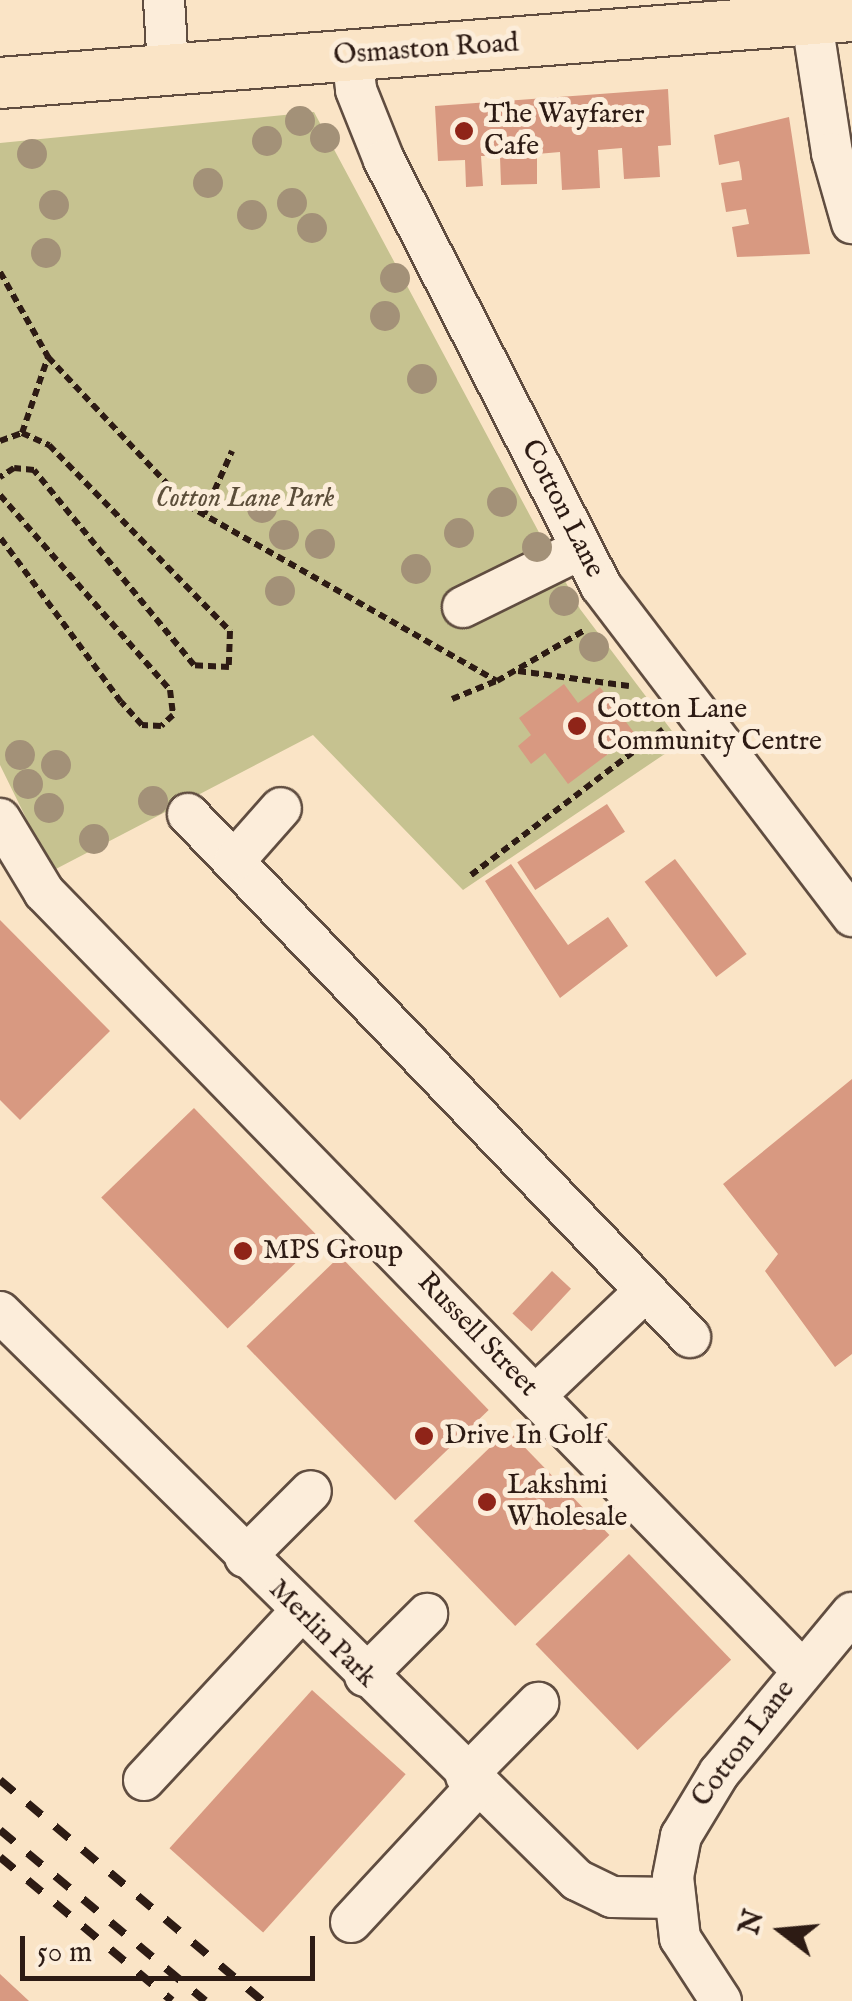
<!DOCTYPE html>
<style>
body{margin:0}
#map{position:relative;width:852px;height:2001px;overflow:hidden;background:#fae4c6;font-family:"IM FELL English",serif}
div>[style]{position:absolute}
.green>*{inset:0;background:#c6c290}
.building>*{inset:0;background:#d89981;transform-origin:0 0}
.path>*{height:6px;margin-top:-3px;transform-origin:0;background:repeating-linear-gradient(90deg,#2d1b14 0 8px,transparent 0 13px)}
.roads{filter:drop-shadow(2px 0 #604d40) drop-shadow(-2px 0 #604d40) drop-shadow(0 2px #604d40) drop-shadow(0 -2px #604d40)}
.minor>*{height:40px;margin:-20px;padding:0 20px;transform-origin:20px;border-radius:20px;background:#fcedda}
.major>*{height:50px;margin:-25px;padding:0 25px;transform-origin:25px;border-radius:25px;background:#fae4c6}
.rail>*{height:8px;margin-top:-4px;transform-origin:0;background:repeating-linear-gradient(90deg,#2d1b14 0 18px,transparent 0 36px)}
.trees>*{width:30px;height:30px;margin:-15px;border-radius:50%;background:#a39178}
.dots>*{width:28px;height:28px;translate:-50% -50%;box-sizing:border-box;border:5px solid #fcedda;border-radius:50%}
span{translate:-50% -50%;white-space:nowrap;text-align:center;line-height:1.15;-webkit-text-stroke:10px #fcedda;paint-order:stroke}
.street-label{font-size:28px;color:#2d1b14}
.poi-label{font-size:28px;color:#2d1b14}
.left{translate:0 -50%;text-align:left}
.park-label{font-size:28px;color:#5b4d39;font-style:italic}
.north{position:absolute;left:732px;top:1881px;width:100px;height:100px;-webkit-text-stroke:8px #fcedda;paint-order:stroke;rotate:286deg;font-size:28px;font-weight:700;line-height:40px;text-align:center;color:#2d1b14}
.north::after{content:'';display:block;margin:auto;width:35px;height:45px;background:#2d1b14;clip-path:polygon(50% 0,100% 100%,50% 72%,0 100%)}
.scale{position:absolute;left:20px;top:1936px;width:295px;height:45px;box-sizing:border-box;border:5px solid #2d1b14;border-top:0;padding-left:12px;font-size:30px;line-height:35px;white-space:nowrap;color:#2d1b14;-webkit-text-stroke:8px #fcedda;paint-order:stroke}
</style>
<div id="map">
<div class="green">
<i style="clip-path:polygon(314px 112px,580px 609px,681px 743px,463px 890px,313px 735px,52px 871px,0 765px,0 143px)"></i>
</div>
<div class="building">
<i style="clip-path:polygon(668px 89px,671px 145px,658px 146px,660px 177px,624px 179px,622px 148px,598px 150px,600px 188px,562px 190px,560px 152px,537px 154px,537px 184px,501px 185px,500px 157px,492px 156px,481px 156px,483px 186px,466px 187px,465px 160px,438px 161px,435px 106px)"></i>
<i style="clip-path:polygon(789px 117px,810px 254px,737px 257px,732px 227px,749px 224px,746px 209px,726px 212px,721px 183px,742px 180px,741px 171px,739px 161px,719px 165px,714px 135px)"></i>
<i style="clip-path:polygon(564px 684px,578px 703px,600px 687px,635px 734px,568px 784px,545px 753px,531px 764px,518px 746px,531px 735px,519px 718px)"></i>
<i style="left:607px;top:804px;width:33px;height:107px;rotate:57deg"></i>
<i style="left:675px;top:859px;width:119px;height:38px;rotate:53deg"></i>
<i style="clip-path:polygon(511px 864px,568px 945px,608px 917px,628px 946px,560px 998px,485px 881px)"></i>
<i style="clip-path:polygon(0 920px,110px 1031px,20px 1120px,0 1100px)"></i>
<i style="clip-path:polygon(852px 1079px,852px 1354px,835px 1367px,765px 1271px,778px 1254px,723px 1184px)"></i>
<i style="left:194px;top:1108px;width:182px;height:129px;rotate:46deg"></i>
<i style="left:340px;top:1256px;width:214px;height:130px;rotate:46deg"></i>
<i style="left:552px;top:1271px;width:26px;height:58px;rotate:43deg"></i>
<i style="left:508px;top:1430px;width:146px;height:131px;rotate:46deg"></i>
<i style="left:629px;top:1554px;width:147px;height:130px;rotate:46deg"></i>
<i style="left:312px;top:1690px;width:126px;height:213px;rotate:42deg"></i>
<i style="clip-path:polygon(0 1974px,29px 2001px,0 2001px)"></i>
</div>
<div class="path">
<i style="left:0;top:272px;width:98px;rotate:60.5deg"></i>
<i style="left:48px;top:357px;width:203px;rotate:46.8deg"></i>
<i style="left:187px;top:505px;width:356px;rotate:29.6deg"></i>
<i style="left:497px;top:681px;width:102px;rotate:-30.1deg"></i>
<i style="left:22px;top:433px;width:80px;rotate:-71.1deg"></i>
<i style="left:0;top:441px;width:23px;rotate:-20deg"></i>
<i style="left:22px;top:433px;width:30px;rotate:24deg"></i>
<i style="left:49px;top:445px;width:260px;rotate:45.8deg"></i>
<i style="left:230px;top:631px;width:36px;rotate:92deg"></i>
<i style="left:229px;top:667px;width:35px;rotate:-177deg"></i>
<i style="left:194px;top:665px;width:252px;rotate:-129.4deg"></i>
<i style="left:34px;top:470px;width:20px;rotate:-174deg"></i>
<i style="left:14px;top:468px;width:17px;rotate:147deg"></i>
<i style="left:0;top:495px;width:259px;rotate:48.9deg"></i>
<i style="left:170px;top:690px;width:25px;rotate:83deg"></i>
<i style="left:173px;top:715px;width:16px;rotate:137deg"></i>
<i style="left:161px;top:726px;width:19px;rotate:-177deg"></i>
<i style="left:142px;top:725px;width:31px;rotate:-132deg"></i>
<i style="left:121px;top:702px;width:205px;rotate:-126.3deg"></i>
<i style="left:204px;top:514px;width:69px;rotate:-66deg"></i>
<i style="left:518px;top:671px;width:112px;rotate:7.7deg"></i>
<i style="left:452px;top:699px;width:48px;rotate:-22.2deg"></i>
<i style="left:471px;top:875px;width:241px;rotate:-37.2deg"></i>
</div>
<div class="roads">
<div class="minor">
<i style="left:164px;top:0;width:68px;rotate:86.6deg"></i>
<i style="left:812px;top:22px;width:133px;rotate:81.3deg"></i>
<i style="left:832px;top:153px;width:73px;rotate:74.1deg"></i>
<i style="left:352px;top:56px;width:34px;rotate:83deg"></i>
<i style="left:356px;top:90px;width:75px;rotate:68.2deg"></i>
<i style="left:384px;top:160px;width:478px;rotate:63deg"></i>
<i style="left:601px;top:586px;width:415px;rotate:52.7deg"></i>
<i style="left:463px;top:607px;width:131px;rotate:-26.2deg"></i>
<i style="left:188px;top:814px;width:725px;rotate:46.17deg"></i>
<i style="left:0;top:819px;width:85px;rotate:58.9deg"></i>
<i style="left:44px;top:892px;width:1085px;rotate:45.75deg"></i>
<i style="left:235px;top:860px;width:69px;rotate:-48.5deg"></i>
<i style="left:0;top:1312px;width:810px;rotate:44.55deg"></i>
<i style="left:577px;top:1880px;width:39px;rotate:26deg"></i>
<i style="left:612px;top:1897px;width:62px;rotate:0.9deg"></i>
<i style="left:535px;top:1396px;width:149px;rotate:-43.6deg"></i>
<i style="left:245px;top:1557px;width:93px;rotate:-45deg"></i>
<i style="left:365px;top:1676px;width:88px;rotate:-45deg"></i>
<i style="left:466px;top:1776px;width:103px;rotate:-45.4deg"></i>
<i style="left:144px;top:1780px;width:229px;rotate:-47.1deg"></i>
<i style="left:351px;top:1922px;width:185px;rotate:-47.2deg"></i>
<i style="left:721px;top:2001px;width:75px;rotate:-123.1deg"></i>
<i style="left:680px;top:1938px;width:61px;rotate:-96.5deg"></i>
<i style="left:673px;top:1877px;width:42px;rotate:-79deg"></i>
<i style="left:681px;top:1836px;width:74px;rotate:-58.9deg"></i>
<i style="left:719px;top:1773px;width:208px;rotate:-50.3deg"></i>
</div>
<div class="major">
<i style="left:0;top:83px;width:855px;rotate:-4.5deg"></i>
</div>
</div>
<div class="rail">
<i style="left:0;top:1780px;width:343px;rotate:40.1deg"></i>
<i style="left:0;top:1830px;width:267px;rotate:39.8deg"></i>
<i style="left:0;top:1857px;width:224px;rotate:39.9deg"></i>
</div>
<div class="trees">
<i style="left:300px;top:121px"></i>
<i style="left:325px;top:138px"></i>
<i style="left:267px;top:141px"></i>
<i style="left:32px;top:154px"></i>
<i style="left:208px;top:183px"></i>
<i style="left:292px;top:203px"></i>
<i style="left:54px;top:205px"></i>
<i style="left:252px;top:215px"></i>
<i style="left:312px;top:228px"></i>
<i style="left:46px;top:253px"></i>
<i style="left:395px;top:278px"></i>
<i style="left:385px;top:316px"></i>
<i style="left:422px;top:379px"></i>
<i style="left:502px;top:502px"></i>
<i style="left:262px;top:508px"></i>
<i style="left:459px;top:533px"></i>
<i style="left:284px;top:535px"></i>
<i style="left:320px;top:544px"></i>
<i style="left:537px;top:547px"></i>
<i style="left:416px;top:569px"></i>
<i style="left:280px;top:591px"></i>
<i style="left:564px;top:601px"></i>
<i style="left:594px;top:647px"></i>
<i style="left:20px;top:755px"></i>
<i style="left:56px;top:765px"></i>
<i style="left:28px;top:784px"></i>
<i style="left:153px;top:801px"></i>
<i style="left:49px;top:808px"></i>
<i style="left:94px;top:839px"></i>
</div>
<div class="dots">
<i style="left:464px;top:131px;background:#8f2418"></i>
<i style="left:577px;top:726px;background:#8f2418"></i>
<i style="left:243px;top:1251px;background:#8f2418"></i>
<i style="left:424px;top:1436px;background:#8f2418"></i>
<i style="left:487px;top:1502px;background:#8f2418"></i>
</div>
<div class="street-label">
<span style="left:426px;top:50px;rotate:-4deg">Osmaston Road</span>
<span style="left:562px;top:509px;rotate:63deg">Cotton Lane</span>
<span style="left:477px;top:1335px;rotate:46deg">Russell Street</span>
<span style="left:322px;top:1634px;rotate:45deg">Merlin Park</span>
<span style="left:744px;top:1744px;rotate:-53deg">Cotton Lane</span>
</div>
<div class="poi-label">
<span class="left" style="left:484px;top:131px">The Wayfarer<br>Cafe</span>
<span class="left" style="left:597px;top:726px">Cotton Lane<br>Community Centre</span>
<span class="left" style="left:263px;top:1251px">MPS Group</span>
<span class="left" style="left:444px;top:1436px">Drive In Golf</span>
<span class="left" style="left:507px;top:1502px">Lakshmi<br>Wholesale</span>
</div>
<div class="park-label">
<span style="left:245px;top:499px">Cotton Lane Park</span>
</div>
<div class="north">N</div>
<div class="scale">50 m</div>
</div>
